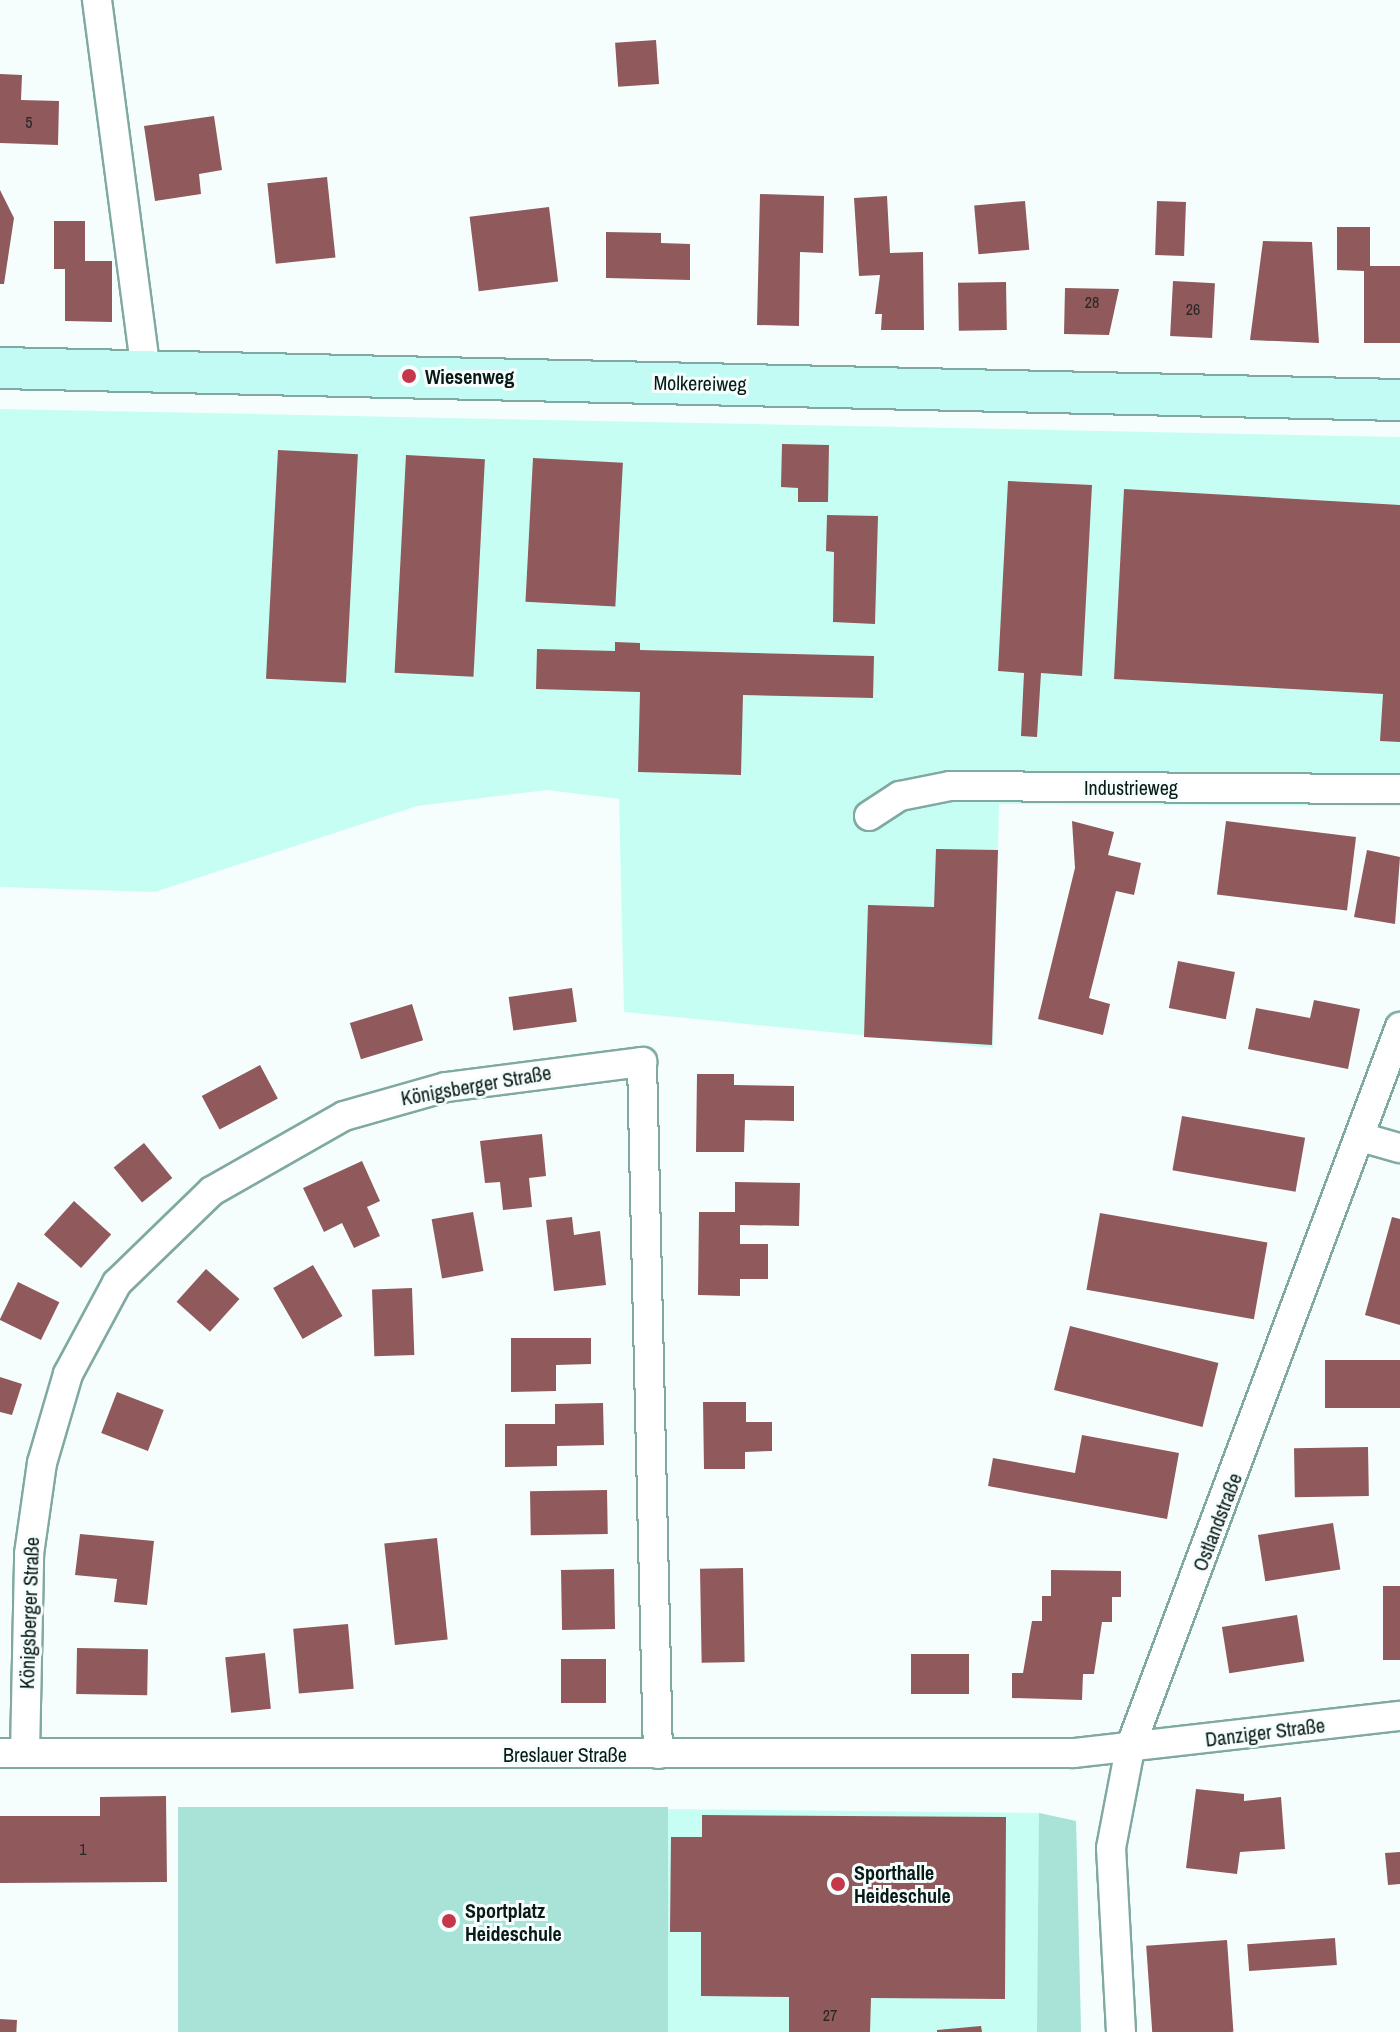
<!DOCTYPE html>
<meta charset="utf-8">
<style>
body{margin:0}
#map{position:relative;width:1400px;height:2032px;overflow:hidden;background:#f5fefc;font-family:"Archivo Narrow",sans-serif}
div>[style]{position:absolute}
.built>*{inset:0;background:#c7fef4}
.green>*{inset:0;background:#a9e3d8;transform-origin:0 0}
.building>*{inset:0;background:#90595b;transform-origin:0 0}
.roads{filter:drop-shadow(2px 0 #7fa9a1) drop-shadow(-2px 0 #7fa9a1) drop-shadow(0 2px #7fa9a1) drop-shadow(0 -2px #7fa9a1)}
.minor>*{height:28px;margin:-14px;padding:0 14px;transform-origin:14px;border-radius:14px;background:#fff}
.secondary>*{height:40px;margin:-20px;padding:0 20px;transform-origin:20px;border-radius:20px;background:#c2fbf4}
.dots>*{width:22px;height:22px;translate:-50% -50%;box-sizing:border-box;border:4px solid #f5fefc;border-radius:50%}
span{translate:-50% -50%;white-space:nowrap;text-align:center;line-height:1.15;-webkit-text-stroke:6px #f5fefc;paint-order:stroke}
.number-label{font-size:16px;color:#2a2927}
.number-label span{-webkit-text-stroke-width:0}
.poi-label{font-size:20px;color:#081916;font-weight:700}
.left{translate:0 -50%;text-align:left}
.street-label{font-size:20px;color:#081916}
</style>
<div id="map">
<div class="built">
<i style="clip-path:polygon(0 409px,1400px 437px,1400px 806px,999px 804px,993px 1048px,624px 1012px,619px 799px,547px 790px,417px 806px,155px 892px,0 887px)"></i>
<i style="clip-path:polygon(668px 1809px,1039px 1813px,1076px 1821px,1081px 2032px,666px 2032px)"></i>
</div>
<div class="green">
<i style="left:178px;top:1807px;width:490px;height:225px"></i>
<i style="clip-path:polygon(1039px 1813px,1076px 1821px,1081px 2032px,1037px 2032px)"></i>
</div>
<div class="building">
<i style="left:656px;top:40px;width:44px;height:41px;rotate:86deg"></i>
<i style="clip-path:polygon(0 74px,22px 75px,21px 100px,59px 101px,58px 145px,0 143px)"></i>
<i style="clip-path:polygon(214px 116px,222px 170px,199px 174px,201px 194px,155px 201px,144px 126px)"></i>
<i style="left:327px;top:177px;width:81px;height:60px;rotate:84deg"></i>
<i style="clip-path:polygon(0 190px,14px 218px,4px 284px,0 284px)"></i>
<i style="clip-path:polygon(760px 194px,824px 196px,823px 253px,800px 252px,799px 326px,757px 325px)"></i>
<i style="clip-path:polygon(887px 196px,890px 253px,923px 252px,924px 330px,881px 330px,882px 314px,875px 314px,880px 275px,859px 276px,854px 198px)"></i>
<i style="left:1025px;top:201px;width:49px;height:51px;rotate:85deg"></i>
<i style="left:1157px;top:201px;width:29px;height:54px;rotate:2deg"></i>
<i style="left:549px;top:207px;width:75px;height:80px;rotate:83deg"></i>
<i style="clip-path:polygon(54px 221px,85px 221px,85px 261px,112px 261px,112px 322px,65px 321px,65px 269px,54px 269px)"></i>
<i style="clip-path:polygon(1337px 227px,1370px 227px,1370px 266px,1400px 266px,1400px 343px,1364px 343px,1364px 271px,1337px 270px)"></i>
<i style="clip-path:polygon(606px 232px,661px 233px,661px 243px,690px 244px,690px 280px,606px 278px)"></i>
<i style="clip-path:polygon(1263px 241px,1312px 242px,1319px 343px,1250px 340px)"></i>
<i style="left:1173px;top:281px;width:42px;height:55px;rotate:3deg"></i>
<i style="left:1006px;top:282px;width:48px;height:48px;rotate:89deg"></i>
<i style="clip-path:polygon(1065px 288px,1119px 289px,1109px 335px,1064px 334px)"></i>
<i style="clip-path:polygon(782px 444px,829px 445px,828px 502px,798px 502px,798px 488px,781px 487px)"></i>
<i style="left:278px;top:450px;width:80px;height:229px;rotate:3deg"></i>
<i style="left:406px;top:455px;width:79px;height:218px;rotate:3deg"></i>
<i style="left:533px;top:458px;width:90px;height:144px;rotate:3deg"></i>
<i style="clip-path:polygon(1008px 481px,1092px 485px,1082px 676px,1041px 673px,1037px 737px,1021px 736px,1024px 673px,998px 671px)"></i>
<i style="clip-path:polygon(1124px 489px,1400px 505px,1400px 742px,1380px 741px,1383px 694px,1114px 679px)"></i>
<i style="clip-path:polygon(827px 515px,878px 516px,875px 624px,833px 622px,834px 552px,826px 551px)"></i>
<i style="clip-path:polygon(615px 642px,640px 643px,640px 650px,874px 656px,873px 698px,743px 695px,741px 775px,638px 772px,640px 692px,536px 689px,537px 649px,615px 651px)"></i>
<i style="clip-path:polygon(1072px 821px,1114px 832px,1108px 855px,1141px 863px,1134px 895px,1116px 891px,1089px 998px,1110px 1004px,1103px 1035px,1038px 1019px,1075px 868px)"></i>
<i style="left:1226px;top:821px;width:131px;height:74px;rotate:7deg"></i>
<i style="clip-path:polygon(936px 849px,998px 850px,992px 1045px,864px 1037px,868px 905px,934px 907px)"></i>
<i style="clip-path:polygon(1367px 850px,1400px 857px,1395px 924px,1354px 917px)"></i>
<i style="left:1178px;top:961px;width:58px;height:48px;rotate:11deg"></i>
<i style="left:572px;top:988px;width:34px;height:64px;rotate:82deg"></i>
<i style="clip-path:polygon(1314px 1000px,1360px 1009px,1348px 1069px,1248px 1049px,1256px 1008px,1310px 1018px)"></i>
<i style="left:412px;top:1004px;width:38px;height:65px;rotate:73deg"></i>
<i style="left:260px;top:1065px;width:38px;height:66px;rotate:62deg"></i>
<i style="clip-path:polygon(697px 1074px,734px 1074px,734px 1085px,794px 1086px,794px 1121px,745px 1120px,744px 1152px,696px 1152px)"></i>
<i style="left:1182px;top:1116px;width:125px;height:55px;rotate:10deg"></i>
<i style="clip-path:polygon(542px 1134px,546px 1176px,529px 1178px,532px 1207px,503px 1210px,500px 1182px,485px 1183px,480px 1141px)"></i>
<i style="left:144px;top:1143px;width:45px;height:39px;rotate:51deg"></i>
<i style="clip-path:polygon(362px 1161px,380px 1201px,367px 1207px,380px 1236px,354px 1248px,342px 1223px,324px 1232px,303px 1188px)"></i>
<i style="clip-path:polygon(735px 1182px,800px 1183px,799px 1226px,740px 1225px,740px 1244px,768px 1244px,768px 1279px,740px 1279px,740px 1296px,698px 1295px,699px 1212px,735px 1212px)"></i>
<i style="left:74px;top:1201px;width:50px;height:45px;rotate:42deg"></i>
<i style="left:473px;top:1212px;width:60px;height:42px;rotate:80deg"></i>
<i style="left:1100px;top:1213px;width:170px;height:78px;rotate:10deg"></i>
<i style="clip-path:polygon(572px 1217px,574px 1235px,600px 1231px,606px 1285px,554px 1291px,546px 1220px)"></i>
<i style="clip-path:polygon(1392px 1217px,1400px 1219px,1400px 1325px,1365px 1315px)"></i>
<i style="left:313px;top:1265px;width:59px;height:46px;rotate:60deg"></i>
<i style="left:206px;top:1269px;width:45px;height:44px;rotate:42deg"></i>
<i style="left:18px;top:1282px;width:46px;height:42px;rotate:26deg"></i>
<i style="left:412px;top:1288px;width:67px;height:40px;rotate:88deg"></i>
<i style="left:1070px;top:1326px;width:153px;height:66px;rotate:14deg"></i>
<i style="clip-path:polygon(511px 1338px,591px 1338px,591px 1364px,556px 1365px,556px 1391px,511px 1392px)"></i>
<i style="left:1325px;top:1360px;width:75px;height:48px"></i>
<i style="clip-path:polygon(0 1377px,22px 1384px,12px 1415px,0 1412px)"></i>
<i style="left:117px;top:1392px;width:50px;height:44px;rotate:21deg"></i>
<i style="clip-path:polygon(703px 1402px,746px 1402px,746px 1422px,772px 1422px,772px 1451px,745px 1452px,745px 1469px,704px 1469px)"></i>
<i style="clip-path:polygon(603px 1403px,604px 1445px,557px 1446px,557px 1466px,505px 1467px,505px 1424px,555px 1424px,555px 1404px)"></i>
<i style="clip-path:polygon(1082px 1435px,1179px 1453px,1167px 1519px,988px 1486px,993px 1458px,1075px 1473px)"></i>
<i style="left:1368px;top:1447px;width:49px;height:74px;rotate:89deg"></i>
<i style="left:607px;top:1490px;width:44px;height:77px;rotate:89deg"></i>
<i style="left:1333px;top:1523px;width:47px;height:76px;rotate:81deg"></i>
<i style="clip-path:polygon(80px 1534px,154px 1541px,147px 1605px,114px 1602px,117px 1579px,75px 1575px)"></i>
<i style="left:437px;top:1538px;width:102px;height:53px;rotate:84deg"></i>
<i style="left:743px;top:1568px;width:94px;height:43px;rotate:89deg"></i>
<i style="left:614px;top:1569px;width:60px;height:53px;rotate:89deg"></i>
<i style="clip-path:polygon(1051px 1570px,1121px 1571px,1121px 1597px,1112px 1597px,1112px 1622px,1102px 1622px,1094px 1674px,1083px 1674px,1082px 1700px,1012px 1698px,1012px 1673px,1023px 1673px,1032px 1621px,1042px 1621px,1042px 1596px,1051px 1596px)"></i>
<i style="left:1383px;top:1586px;width:17px;height:74px"></i>
<i style="left:1297px;top:1615px;width:47px;height:76px;rotate:81deg"></i>
<i style="left:348px;top:1624px;width:65px;height:55px;rotate:85deg"></i>
<i style="left:77px;top:1648px;width:71px;height:46px;rotate:1deg"></i>
<i style="left:265px;top:1653px;width:56px;height:40px;rotate:84deg"></i>
<i style="left:911px;top:1654px;width:58px;height:40px"></i>
<i style="left:561px;top:1659px;width:45px;height:44px"></i>
<i style="clip-path:polygon(1196px 1789px,1244px 1794px,1244px 1801px,1281px 1797px,1285px 1849px,1240px 1852px,1237px 1874px,1186px 1868px)"></i>
<i style="clip-path:polygon(166px 1796px,167px 1882px,0 1883px,0 1816px,100px 1816px,100px 1797px)"></i>
<i style="clip-path:polygon(702px 1815px,1006px 1817px,1005px 1999px,871px 1998px,870px 2032px,789px 2032px,789px 1997px,701px 1996px,701px 1932px,670px 1932px,671px 1837px,702px 1837px)"></i>
<i style="clip-path:polygon(1400px 1852px,1400px 1884px,1388px 1885px,1385px 1853px)"></i>
<i style="left:1335px;top:1938px;width:27px;height:88px;rotate:86deg"></i>
<i style="left:1227px;top:1940px;width:92px;height:81px;rotate:86deg"></i>
<i style="left:0;top:2019px;width:17px;height:13px;rotate:3deg"></i>
<i style="clip-path:polygon(981px 2026px,982px 2032px,937px 2032px,937px 2030px)"></i>
</div>
<div class="roads">
<div class="minor">
<i style="left:97px;top:0;width:373px;rotate:82.5deg"></i>
<i style="left:869px;top:816px;width:37px;rotate:-33deg"></i>
<i style="left:900px;top:796px;width:51px;rotate:-11.3deg"></i>
<i style="left:950px;top:786px;width:450px;rotate:0.4deg"></i>
<i style="left:1364px;top:1138px;width:37px;rotate:16deg"></i>
<i style="left:0;top:1753px;width:1074px"></i>
<i style="left:1074px;top:1753px;width:328px;rotate:-6.5deg"></i>
<i style="left:25px;top:1753px;width:199px;rotate:-88.8deg"></i>
<i style="left:29px;top:1554px;width:92px;rotate:-81.9deg"></i>
<i style="left:42px;top:1463px;width:93px;rotate:-73.7deg"></i>
<i style="left:68px;top:1374px;width:103px;rotate:-61.7deg"></i>
<i style="left:117px;top:1283px;width:132px;rotate:-44.1deg"></i>
<i style="left:212px;top:1191px;width:152px;rotate:-29.6deg"></i>
<i style="left:344px;top:1116px;width:106px;rotate:-15.9deg"></i>
<i style="left:446px;top:1087px;width:198px;rotate:-7.3deg"></i>
<i style="left:642px;top:1062px;width:692px;rotate:88.68deg"></i>
<i style="left:1121px;top:2032px;width:184px;rotate:-93.1deg"></i>
<i style="left:1111px;top:1848px;width:102px;rotate:-79.2deg"></i>
<i style="left:1130px;top:1748px;width:770px;rotate:-69.47deg"></i>
</div>
<div class="secondary">
<i style="left:0;top:368px;width:1400px;rotate:1.31deg"></i>
</div>
</div>
<div class="dots">
<i style="left:409px;top:376px;background:#c7374b"></i>
<i style="left:838px;top:1884px;background:#c7374b"></i>
<i style="left:449px;top:1921px;background:#c7374b"></i>
</div>
<div class="number-label">
<span style="left:29px;top:122px">5</span>
<span style="left:1092px;top:302px">28</span>
<span style="left:1193px;top:309px">26</span>
<span style="left:83px;top:1849px">1</span>
<span style="left:830px;top:2015px">27</span>
</div>
<div class="poi-label">
<span class="left" style="left:425px;top:376px">Wiesenweg</span>
<span class="left" style="left:854px;top:1884px">Sporthalle<br>Heideschule</span>
<span class="left" style="left:465px;top:1922px">Sportplatz<br>Heideschule</span>
</div>
<div class="street-label">
<span style="left:700px;top:383px;rotate:1deg">Molkereiweg</span>
<span style="left:1131px;top:787px">Industrieweg</span>
<span style="left:476px;top:1085px;rotate:-10deg">Königsberger Straße</span>
<span style="left:1217px;top:1522px;rotate:-69deg">Ostlandstraße</span>
<span style="left:29px;top:1613px;rotate:-88deg">Königsberger Straße</span>
<span style="left:1265px;top:1732px;rotate:-7deg">Danziger Straße</span>
<span style="left:565px;top:1754px">Breslauer Straße</span>
</div>
</div>
